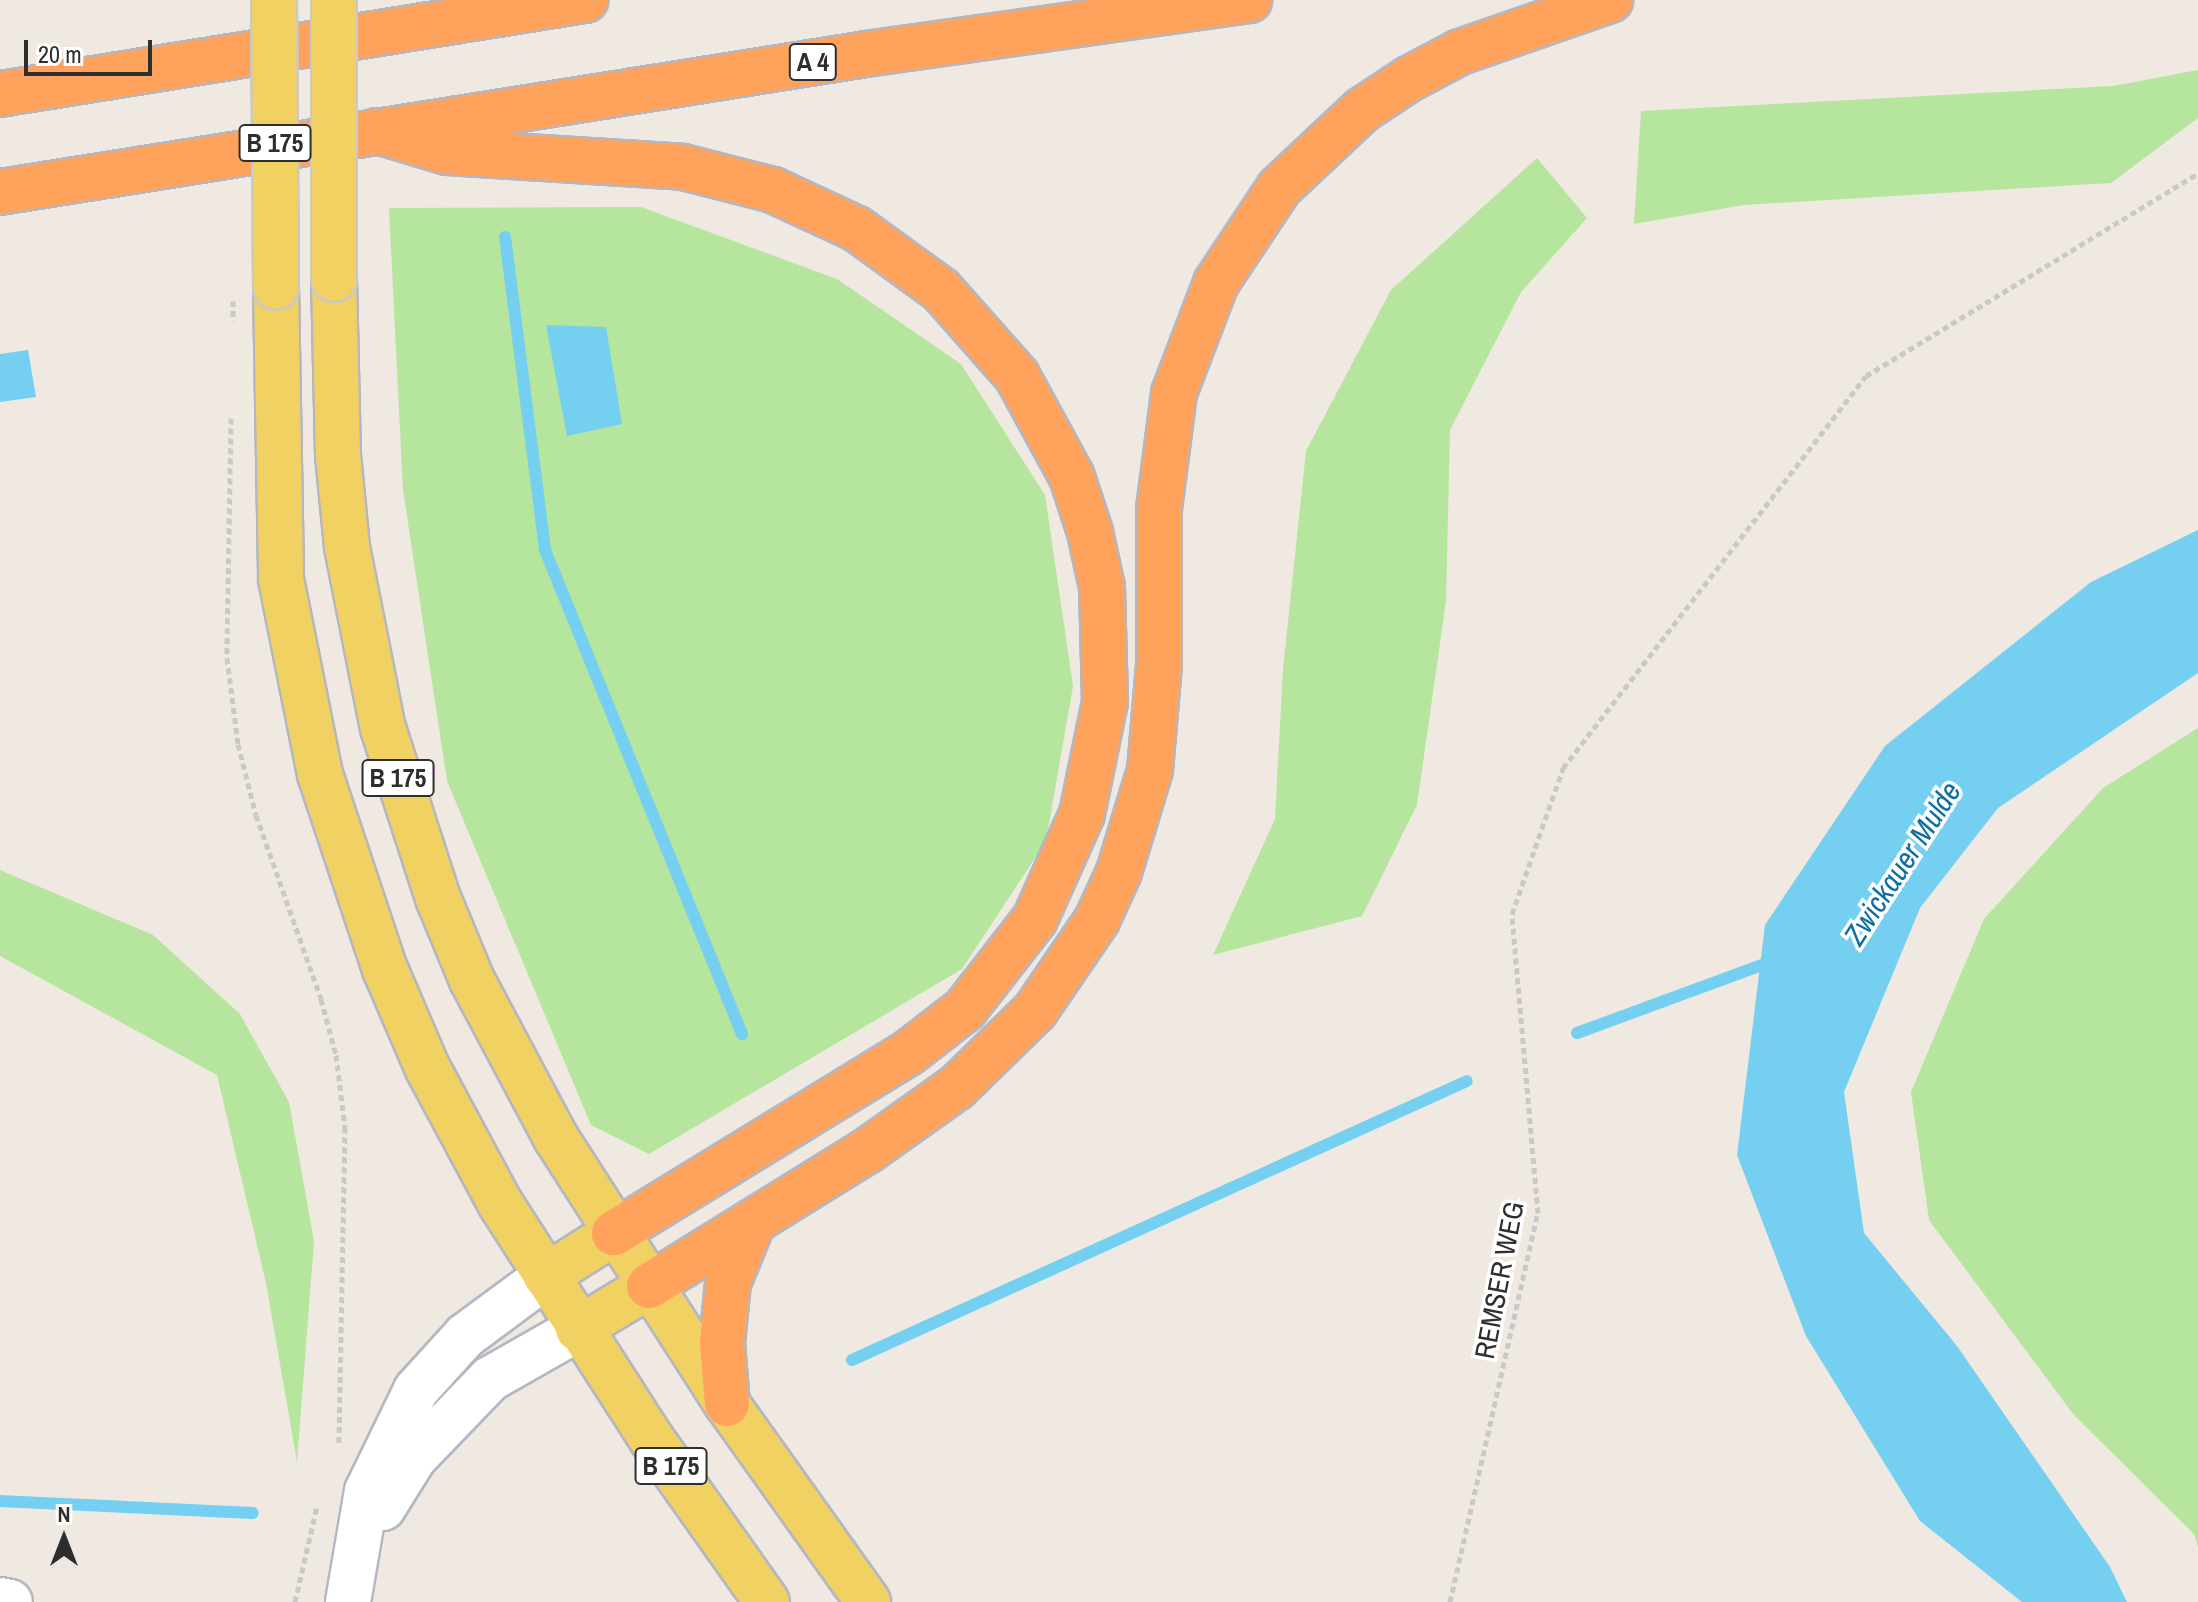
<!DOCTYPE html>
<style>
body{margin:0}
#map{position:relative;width:2198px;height:1602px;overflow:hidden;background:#efe9e1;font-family:"Archivo Narrow",sans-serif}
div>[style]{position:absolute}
.green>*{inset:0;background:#b6e59e}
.water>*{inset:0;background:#75cff0}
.stream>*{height:12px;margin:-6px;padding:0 6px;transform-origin:6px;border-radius:6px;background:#75cff0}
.path>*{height:5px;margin-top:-2.5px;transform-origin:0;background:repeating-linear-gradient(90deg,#c9c9c9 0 6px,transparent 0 10px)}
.roads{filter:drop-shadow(2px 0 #b4b7c1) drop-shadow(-2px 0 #b4b7c1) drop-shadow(0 2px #b4b7c1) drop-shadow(0 -2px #b4b7c1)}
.minor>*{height:44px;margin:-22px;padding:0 22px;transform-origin:22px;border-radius:22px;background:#fff}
.major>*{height:44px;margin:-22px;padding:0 22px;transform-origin:22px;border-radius:22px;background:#f2d163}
.highway>*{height:44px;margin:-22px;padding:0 22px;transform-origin:22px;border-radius:22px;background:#ffa35c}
.path-bridge>*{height:5px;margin-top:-2.5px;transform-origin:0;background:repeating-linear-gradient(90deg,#c9c9c9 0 6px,transparent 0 10px)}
.bridges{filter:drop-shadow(2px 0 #c9c9c9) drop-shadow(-2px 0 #c9c9c9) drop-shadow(0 2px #c9c9c9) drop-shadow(0 -2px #c9c9c9)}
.major-bridge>*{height:44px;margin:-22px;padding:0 22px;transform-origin:22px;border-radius:22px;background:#f2d163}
span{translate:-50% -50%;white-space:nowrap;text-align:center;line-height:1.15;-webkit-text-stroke:7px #fff;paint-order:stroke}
.shield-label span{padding:2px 6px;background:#fff;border:2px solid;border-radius:6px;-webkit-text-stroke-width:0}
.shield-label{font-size:26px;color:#2e2e2e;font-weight:700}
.street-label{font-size:28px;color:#2e2e2e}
.water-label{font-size:30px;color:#0d6fa3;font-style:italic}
.north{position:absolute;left:24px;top:1498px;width:80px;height:80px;-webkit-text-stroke:6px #fff;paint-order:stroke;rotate:0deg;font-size:22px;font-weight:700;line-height:32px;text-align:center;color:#2e2e2e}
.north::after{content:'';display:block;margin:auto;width:28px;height:36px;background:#2e2e2e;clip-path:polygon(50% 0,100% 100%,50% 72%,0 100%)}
.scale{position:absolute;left:24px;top:40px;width:128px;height:36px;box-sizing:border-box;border:4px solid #2e2e2e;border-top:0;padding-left:10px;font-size:24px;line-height:28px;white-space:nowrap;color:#2e2e2e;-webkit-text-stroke:6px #fff;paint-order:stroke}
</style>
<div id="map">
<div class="green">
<i style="clip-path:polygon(2198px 70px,2198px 118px,2111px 183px,1744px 205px,1634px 224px,1641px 111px,2113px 86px)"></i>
<i style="clip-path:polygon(1537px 158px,1587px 218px,1521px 292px,1450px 430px,1446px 601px,1417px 805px,1362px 916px,1213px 955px,1275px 819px,1283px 669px,1306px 451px,1391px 290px)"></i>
<i style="clip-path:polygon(641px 207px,837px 279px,961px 364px,1045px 495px,1073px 686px,1046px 841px,962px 969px,649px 1154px,591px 1125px,447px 781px,403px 490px,389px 208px)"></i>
<i style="clip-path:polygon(2198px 728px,2198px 1547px,2194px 1534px,2073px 1414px,1929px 1220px,1911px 1092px,1984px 919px,2103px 788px)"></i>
<i style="clip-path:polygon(0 870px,153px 935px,240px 1014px,289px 1102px,314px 1241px,297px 1462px,266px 1283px,217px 1075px,0 956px)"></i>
</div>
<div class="water">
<i style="clip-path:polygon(546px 325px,606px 327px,622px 424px,567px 436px)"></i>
<i style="clip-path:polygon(28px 350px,36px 397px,0 402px,0 354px)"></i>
<i style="clip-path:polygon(2198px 530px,2198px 673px,1998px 808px,1920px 908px,1844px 1092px,1864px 1233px,1957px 1346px,2110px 1567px,2127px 1602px,2022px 1602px,1920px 1521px,1806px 1336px,1737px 1155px,1765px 925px,1885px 746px,2091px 582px)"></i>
</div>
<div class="stream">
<i style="left:505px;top:237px;width:316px;rotate:82.7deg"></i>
<i style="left:545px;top:550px;width:523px;rotate:67.85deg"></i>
<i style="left:1577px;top:1033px;width:209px;rotate:-20.2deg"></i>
<i style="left:852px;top:1360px;width:675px;rotate:-24.4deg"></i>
<i style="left:0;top:1501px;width:253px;rotate:2.7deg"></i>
</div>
<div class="path">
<i style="left:231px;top:418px;width:240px;rotate:91deg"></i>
<i style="left:227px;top:658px;width:87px;rotate:82.7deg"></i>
<i style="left:238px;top:744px;width:73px;rotate:75.8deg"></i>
<i style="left:256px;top:815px;width:195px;rotate:70.5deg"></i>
<i style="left:321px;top:999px;width:58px;rotate:75deg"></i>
<i style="left:336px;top:1055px;width:73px;rotate:82.9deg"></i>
<i style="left:345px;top:1127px;width:316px;rotate:91.1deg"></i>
<i style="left:295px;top:1602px;width:98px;rotate:-77.1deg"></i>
<i style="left:1450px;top:1602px;width:399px;rotate:-77.3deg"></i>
<i style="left:1538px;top:1213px;width:300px;rotate:-95deg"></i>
<i style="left:1512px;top:914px;width:155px;rotate:-70.7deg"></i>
<i style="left:1563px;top:768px;width:495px;rotate:-52.3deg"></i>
<i style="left:1866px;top:376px;width:389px;rotate:-31.4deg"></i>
</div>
<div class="roads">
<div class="minor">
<i style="left:383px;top:1508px;width:59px;rotate:-58.2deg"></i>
<i style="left:414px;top:1458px;width:110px;rotate:-46.1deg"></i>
<i style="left:490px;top:1379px;width:101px;rotate:-29.6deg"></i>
<i style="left:0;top:1600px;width:10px;rotate:11deg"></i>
<i style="left:348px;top:1602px;width:113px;rotate:-80.3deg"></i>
<i style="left:367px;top:1491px;width:112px;rotate:-64.1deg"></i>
<i style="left:416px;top:1390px;width:73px;rotate:-47.8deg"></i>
<i style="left:465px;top:1336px;width:101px;rotate:-36.5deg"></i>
</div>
<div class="major">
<i style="left:334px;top:279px;width:176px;rotate:88.7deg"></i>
<i style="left:338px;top:455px;width:92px;rotate:84.4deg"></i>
<i style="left:347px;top:547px;width:185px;rotate:78.8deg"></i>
<i style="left:383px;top:728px;width:179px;rotate:72.1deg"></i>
<i style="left:438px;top:898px;width:89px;rotate:67.5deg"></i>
<i style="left:472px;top:980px;width:179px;rotate:62deg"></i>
<i style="left:556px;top:1138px;width:316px;rotate:57.3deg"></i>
<i style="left:727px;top:1404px;width:243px;rotate:54.5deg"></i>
<i style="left:276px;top:287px;width:292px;rotate:89deg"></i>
<i style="left:281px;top:579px;width:199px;rotate:78.7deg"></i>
<i style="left:320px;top:774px;width:206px;rotate:71.6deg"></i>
<i style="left:385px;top:969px;width:107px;rotate:66.8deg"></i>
<i style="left:427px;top:1067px;width:154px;rotate:61.8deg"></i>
<i style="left:500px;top:1203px;width:283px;rotate:57.3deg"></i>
<i style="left:653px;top:1441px;width:197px;rotate:54.7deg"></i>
<i style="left:546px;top:1276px;width:80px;rotate:-32.3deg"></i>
<i style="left:578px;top:1329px;width:83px;rotate:-31.2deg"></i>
</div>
<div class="highway">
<i style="left:0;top:94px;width:593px;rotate:-9.13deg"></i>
<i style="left:377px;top:131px;width:73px;rotate:16.7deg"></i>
<i style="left:447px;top:152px;width:236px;rotate:3.6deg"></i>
<i style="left:683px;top:167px;width:93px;rotate:14.3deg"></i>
<i style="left:773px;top:190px;width:93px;rotate:24.9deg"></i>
<i style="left:857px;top:229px;width:104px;rotate:36deg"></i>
<i style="left:941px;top:290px;width:115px;rotate:48.5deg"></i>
<i style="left:1017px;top:376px;width:115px;rotate:61.4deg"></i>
<i style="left:1072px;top:477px;width:58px;rotate:71.9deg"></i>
<i style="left:1090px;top:532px;width:56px;rotate:77.7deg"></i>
<i style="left:1102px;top:587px;width:115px;rotate:88.5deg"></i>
<i style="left:1105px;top:702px;width:114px;rotate:101.6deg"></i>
<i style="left:1082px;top:814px;width:115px;rotate:114.1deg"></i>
<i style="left:1035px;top:919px;width:114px;rotate:127.9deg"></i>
<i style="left:965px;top:1009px;width:72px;rotate:142.3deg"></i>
<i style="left:908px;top:1053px;width:345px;rotate:148.5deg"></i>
<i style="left:0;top:192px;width:877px;rotate:-9.05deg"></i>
<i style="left:866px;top:54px;width:387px;rotate:-8deg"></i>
<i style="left:649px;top:1286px;width:256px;rotate:-31.8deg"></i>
<i style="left:867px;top:1151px;width:110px;rotate:-35.4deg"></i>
<i style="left:957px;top:1087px;width:109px;rotate:-44.3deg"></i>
<i style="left:1035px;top:1011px;width:110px;rotate:-55.7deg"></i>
<i style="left:1097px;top:920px;width:53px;rotate:-65.4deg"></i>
<i style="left:1119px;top:872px;width:107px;rotate:-73.1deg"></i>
<i style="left:1150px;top:770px;width:105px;rotate:-85.1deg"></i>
<i style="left:1159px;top:665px;width:156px;rotate:-90deg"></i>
<i style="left:1159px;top:509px;width:117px;rotate:-82.6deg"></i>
<i style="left:1174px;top:393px;width:118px;rotate:-69.1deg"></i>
<i style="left:1216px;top:283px;width:114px;rotate:-56.4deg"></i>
<i style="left:1279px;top:188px;width:114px;rotate:-43.2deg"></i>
<i style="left:1362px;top:110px;width:56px;rotate:-33.4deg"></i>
<i style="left:1409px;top:79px;width:58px;rotate:-27.9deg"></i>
<i style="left:1460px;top:52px;width:159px;rotate:-19.1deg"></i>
<i style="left:727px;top:1404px;width:61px;rotate:-94.7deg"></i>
<i style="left:722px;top:1343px;width:60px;rotate:-84.3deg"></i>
<i style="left:728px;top:1283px;width:66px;rotate:-67.7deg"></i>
</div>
</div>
<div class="path-bridge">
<i style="left:233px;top:301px;width:20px;rotate:90deg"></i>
</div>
<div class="bridges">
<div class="major-bridge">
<i style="left:274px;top:0;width:287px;rotate:89.6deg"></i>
<i style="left:334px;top:0;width:279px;rotate:90deg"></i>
</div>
</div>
<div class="shield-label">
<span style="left:813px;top:62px">A 4</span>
<span style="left:275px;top:143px">B 175</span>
<span style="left:398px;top:778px">B 175</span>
<span style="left:671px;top:1466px">B 175</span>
</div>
<div class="street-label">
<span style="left:1499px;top:1280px;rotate:-79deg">REMSER WEG</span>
</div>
<div class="water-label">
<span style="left:1902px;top:863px;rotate:-57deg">Zwickauer Mulde</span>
</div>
<div class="north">N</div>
<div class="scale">20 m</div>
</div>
